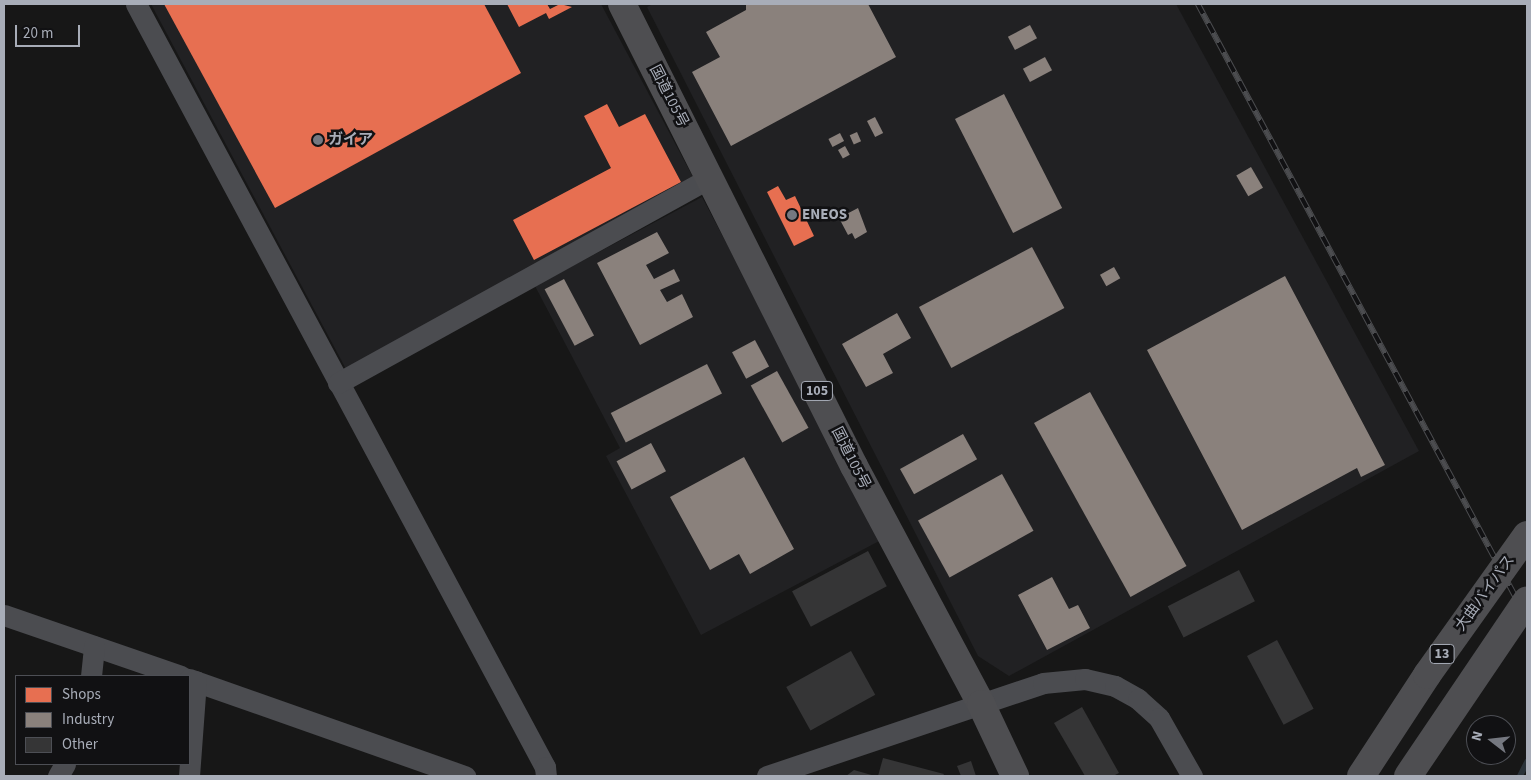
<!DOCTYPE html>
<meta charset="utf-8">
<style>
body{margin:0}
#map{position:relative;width:1531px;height:780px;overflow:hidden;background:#171717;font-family:"Source Sans 3","Noto Sans JP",sans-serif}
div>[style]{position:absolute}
.built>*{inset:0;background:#212123}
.shops>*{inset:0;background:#e76f51}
.industry>*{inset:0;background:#8a817c;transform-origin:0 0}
.stream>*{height:6px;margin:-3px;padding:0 3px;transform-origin:3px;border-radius:3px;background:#2a3239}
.building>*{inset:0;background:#353536;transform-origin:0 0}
.minor>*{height:21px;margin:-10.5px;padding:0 10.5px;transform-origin:10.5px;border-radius:10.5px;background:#4b4c50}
.highway>*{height:28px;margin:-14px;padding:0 14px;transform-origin:14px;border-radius:14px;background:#4e4e51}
.rail>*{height:5.5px;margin-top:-2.75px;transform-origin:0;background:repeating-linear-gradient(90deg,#111113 0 11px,#4b4c4f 0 22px);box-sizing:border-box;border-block:1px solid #4b4c4f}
.highway-bridge>*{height:28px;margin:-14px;padding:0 14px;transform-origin:14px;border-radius:14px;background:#4e4e51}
.dots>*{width:14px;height:14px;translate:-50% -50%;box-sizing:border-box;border:2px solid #111113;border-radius:50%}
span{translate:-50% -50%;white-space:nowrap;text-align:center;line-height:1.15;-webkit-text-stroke:5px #111113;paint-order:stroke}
.shield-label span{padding:1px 4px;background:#111113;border:1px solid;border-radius:4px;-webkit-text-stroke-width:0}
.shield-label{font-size:14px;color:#a8adb8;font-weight:700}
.street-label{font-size:15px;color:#a8adb8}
.poi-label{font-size:15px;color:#a8adb8;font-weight:700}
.left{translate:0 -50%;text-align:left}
.frame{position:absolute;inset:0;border:5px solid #a8adb8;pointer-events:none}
.legend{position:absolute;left:15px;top:675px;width:175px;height:90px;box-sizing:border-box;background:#111113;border:1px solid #4d4f55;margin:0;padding:6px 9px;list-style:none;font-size:15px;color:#a8adb8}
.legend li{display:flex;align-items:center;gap:10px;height:25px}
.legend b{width:25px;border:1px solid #4d4f55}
.north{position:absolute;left:1466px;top:715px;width:50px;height:50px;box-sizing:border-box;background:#111113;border:1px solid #4d4f55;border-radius:50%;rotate:286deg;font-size:14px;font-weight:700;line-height:20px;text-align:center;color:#a8adb8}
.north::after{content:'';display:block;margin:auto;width:18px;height:22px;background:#757880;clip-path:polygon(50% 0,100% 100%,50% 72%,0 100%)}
.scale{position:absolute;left:15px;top:25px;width:65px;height:22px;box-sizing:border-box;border:2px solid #a8adb8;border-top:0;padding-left:6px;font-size:15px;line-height:18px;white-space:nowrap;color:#a8adb8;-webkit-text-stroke:4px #111113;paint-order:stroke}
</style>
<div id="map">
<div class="built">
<i style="clip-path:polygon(151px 4px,601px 4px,695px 181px,346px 369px)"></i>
<i style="clip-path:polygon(653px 4px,1176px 4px,1419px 451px,1009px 676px,978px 656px,647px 7px)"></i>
<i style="clip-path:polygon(702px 197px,883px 539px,701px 635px,606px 456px,620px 448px,535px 286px)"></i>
</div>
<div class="shops">
<i style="clip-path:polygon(164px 4px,484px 4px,521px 73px,275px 208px)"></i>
<i style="clip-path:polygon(507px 4px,547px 4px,550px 9px,560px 4px,572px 7px,549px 19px,546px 13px,519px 27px)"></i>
<i style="clip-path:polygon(607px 104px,619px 127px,645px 114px,681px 182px,534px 260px,513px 220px,611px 168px,584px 116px)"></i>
<i style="clip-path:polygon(778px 186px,786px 200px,795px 196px,814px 236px,794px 246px,767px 192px)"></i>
</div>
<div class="industry">
<i style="clip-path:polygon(746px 4px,868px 4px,896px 57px,731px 146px,692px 72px,720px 57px,706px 32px,746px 10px)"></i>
<i style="left:1030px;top:25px;width:15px;height:25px;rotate:62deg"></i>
<i style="left:1045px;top:57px;width:15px;height:25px;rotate:62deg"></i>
<i style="left:1004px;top:94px;width:128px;height:55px;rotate:63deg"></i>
<i style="left:875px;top:117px;width:18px;height:9px;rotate:63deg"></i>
<i style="left:857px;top:132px;width:10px;height:8px;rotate:66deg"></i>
<i style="left:840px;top:133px;width:9px;height:13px;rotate:63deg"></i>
<i style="left:845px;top:146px;width:10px;height:8px;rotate:61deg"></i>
<i style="left:1251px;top:167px;width:24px;height:17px;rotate:60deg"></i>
<i style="clip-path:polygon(858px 208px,867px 232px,855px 239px,852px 233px,848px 235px,839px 218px)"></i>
<i style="clip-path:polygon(657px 232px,669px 253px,646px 265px,654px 279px,674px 269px,680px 281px,660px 290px,667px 302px,682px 294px,693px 317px,640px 345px,597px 263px)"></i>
<i style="left:1032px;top:247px;width:69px;height:128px;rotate:62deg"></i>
<i style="left:1114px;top:267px;width:13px;height:16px;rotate:61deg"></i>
<i style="clip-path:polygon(1285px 276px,1385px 465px,1361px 477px,1357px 468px,1242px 530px,1147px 350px)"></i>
<i style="left:564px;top:279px;width:64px;height:22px;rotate:62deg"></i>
<i style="clip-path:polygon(897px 313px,911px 338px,883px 354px,893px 373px,866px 387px,842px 344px)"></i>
<i style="left:755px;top:340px;width:30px;height:26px;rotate:62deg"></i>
<i style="left:707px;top:364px;width:33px;height:108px;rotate:63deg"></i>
<i style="left:777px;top:371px;width:65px;height:30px;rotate:61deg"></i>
<i style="left:1090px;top:392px;width:199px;height:64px;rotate:61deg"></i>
<i style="left:963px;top:434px;width:29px;height:72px;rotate:61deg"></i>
<i style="left:651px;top:443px;width:32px;height:39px;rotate:62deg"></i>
<i style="clip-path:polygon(744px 457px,794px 549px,750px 574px,739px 554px,710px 570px,670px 497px)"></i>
<i style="left:1002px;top:474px;width:65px;height:96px;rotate:61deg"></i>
<i style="clip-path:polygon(1052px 577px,1069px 609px,1078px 605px,1090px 628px,1047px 650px,1018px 595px)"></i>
</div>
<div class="stream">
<i style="left:1520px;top:776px;width:16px;rotate:-63deg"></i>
</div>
<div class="building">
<i style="left:868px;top:551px;width:40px;height:86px;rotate:62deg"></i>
<i style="left:1239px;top:570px;width:35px;height:80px;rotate:63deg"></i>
<i style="left:1277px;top:640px;width:78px;height:34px;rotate:62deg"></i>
<i style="left:851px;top:651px;width:50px;height:74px;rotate:61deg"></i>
<i style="clip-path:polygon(1082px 707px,1119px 773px,1113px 776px,1085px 776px,1054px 723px)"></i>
<i style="clip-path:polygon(883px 758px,944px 774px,943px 776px,878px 776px)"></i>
<i style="clip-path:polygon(971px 761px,976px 776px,961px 776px,957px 766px)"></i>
<i style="clip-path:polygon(854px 770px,875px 776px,846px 776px)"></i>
</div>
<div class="minor">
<i style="left:136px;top:4px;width:866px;rotate:61.81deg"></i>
<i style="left:545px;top:767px;width:9px;rotate:84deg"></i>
<i style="left:338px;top:383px;width:425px;rotate:-28.9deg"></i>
<i style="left:4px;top:615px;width:187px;rotate:19deg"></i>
<i style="left:91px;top:676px;width:30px;rotate:-84deg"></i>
<i style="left:189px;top:679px;width:293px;rotate:19.4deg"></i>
<i style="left:58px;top:776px;width:14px;rotate:-60deg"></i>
<i style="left:189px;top:776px;width:95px;rotate:-85.8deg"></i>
<i style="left:767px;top:776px;width:291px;rotate:-18.6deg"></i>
<i style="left:1043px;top:683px;width:42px;rotate:-5.4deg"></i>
<i style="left:1085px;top:679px;width:31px;rotate:13deg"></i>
<i style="left:1115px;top:686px;width:26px;rotate:29deg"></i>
<i style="left:1138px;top:699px;width:28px;rotate:42deg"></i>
<i style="left:1159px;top:718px;width:67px;rotate:60.4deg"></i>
</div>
<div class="highway">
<i style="left:622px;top:4px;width:517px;rotate:63.34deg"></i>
<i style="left:854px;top:466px;width:270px;rotate:61.9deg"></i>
<i style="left:981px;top:704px;width:80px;rotate:64.7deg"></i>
</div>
<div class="rail">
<i style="left:1198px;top:4px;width:697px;rotate:61.82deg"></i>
</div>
<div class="highway-bridge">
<i style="left:1361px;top:776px;width:121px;rotate:-56.8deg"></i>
<i style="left:1427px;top:675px;width:172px;rotate:-54.5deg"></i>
<i style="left:1408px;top:776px;width:212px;rotate:-55.9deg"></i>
</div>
<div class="dots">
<i style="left:318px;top:140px;background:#757880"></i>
<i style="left:792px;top:215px;background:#757880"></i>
</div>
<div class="shield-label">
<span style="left:817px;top:391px">105</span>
<span style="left:1442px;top:654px">13</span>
</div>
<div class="street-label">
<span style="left:669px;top:96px;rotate:63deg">国道105号</span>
<span style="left:851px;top:458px;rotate:63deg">国道105号</span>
<span style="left:1485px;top:593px;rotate:-54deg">大曲バイパス</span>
</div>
<div class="poi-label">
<span class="left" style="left:328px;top:140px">ガイア</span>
<span class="left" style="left:802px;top:215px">ENEOS</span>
</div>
<div class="frame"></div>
<ul class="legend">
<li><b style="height:14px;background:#e76f51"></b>Shops</li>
<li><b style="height:14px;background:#8a817c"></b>Industry</li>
<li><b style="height:14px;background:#353536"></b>Other</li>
</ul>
<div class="north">N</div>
<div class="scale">20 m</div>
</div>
